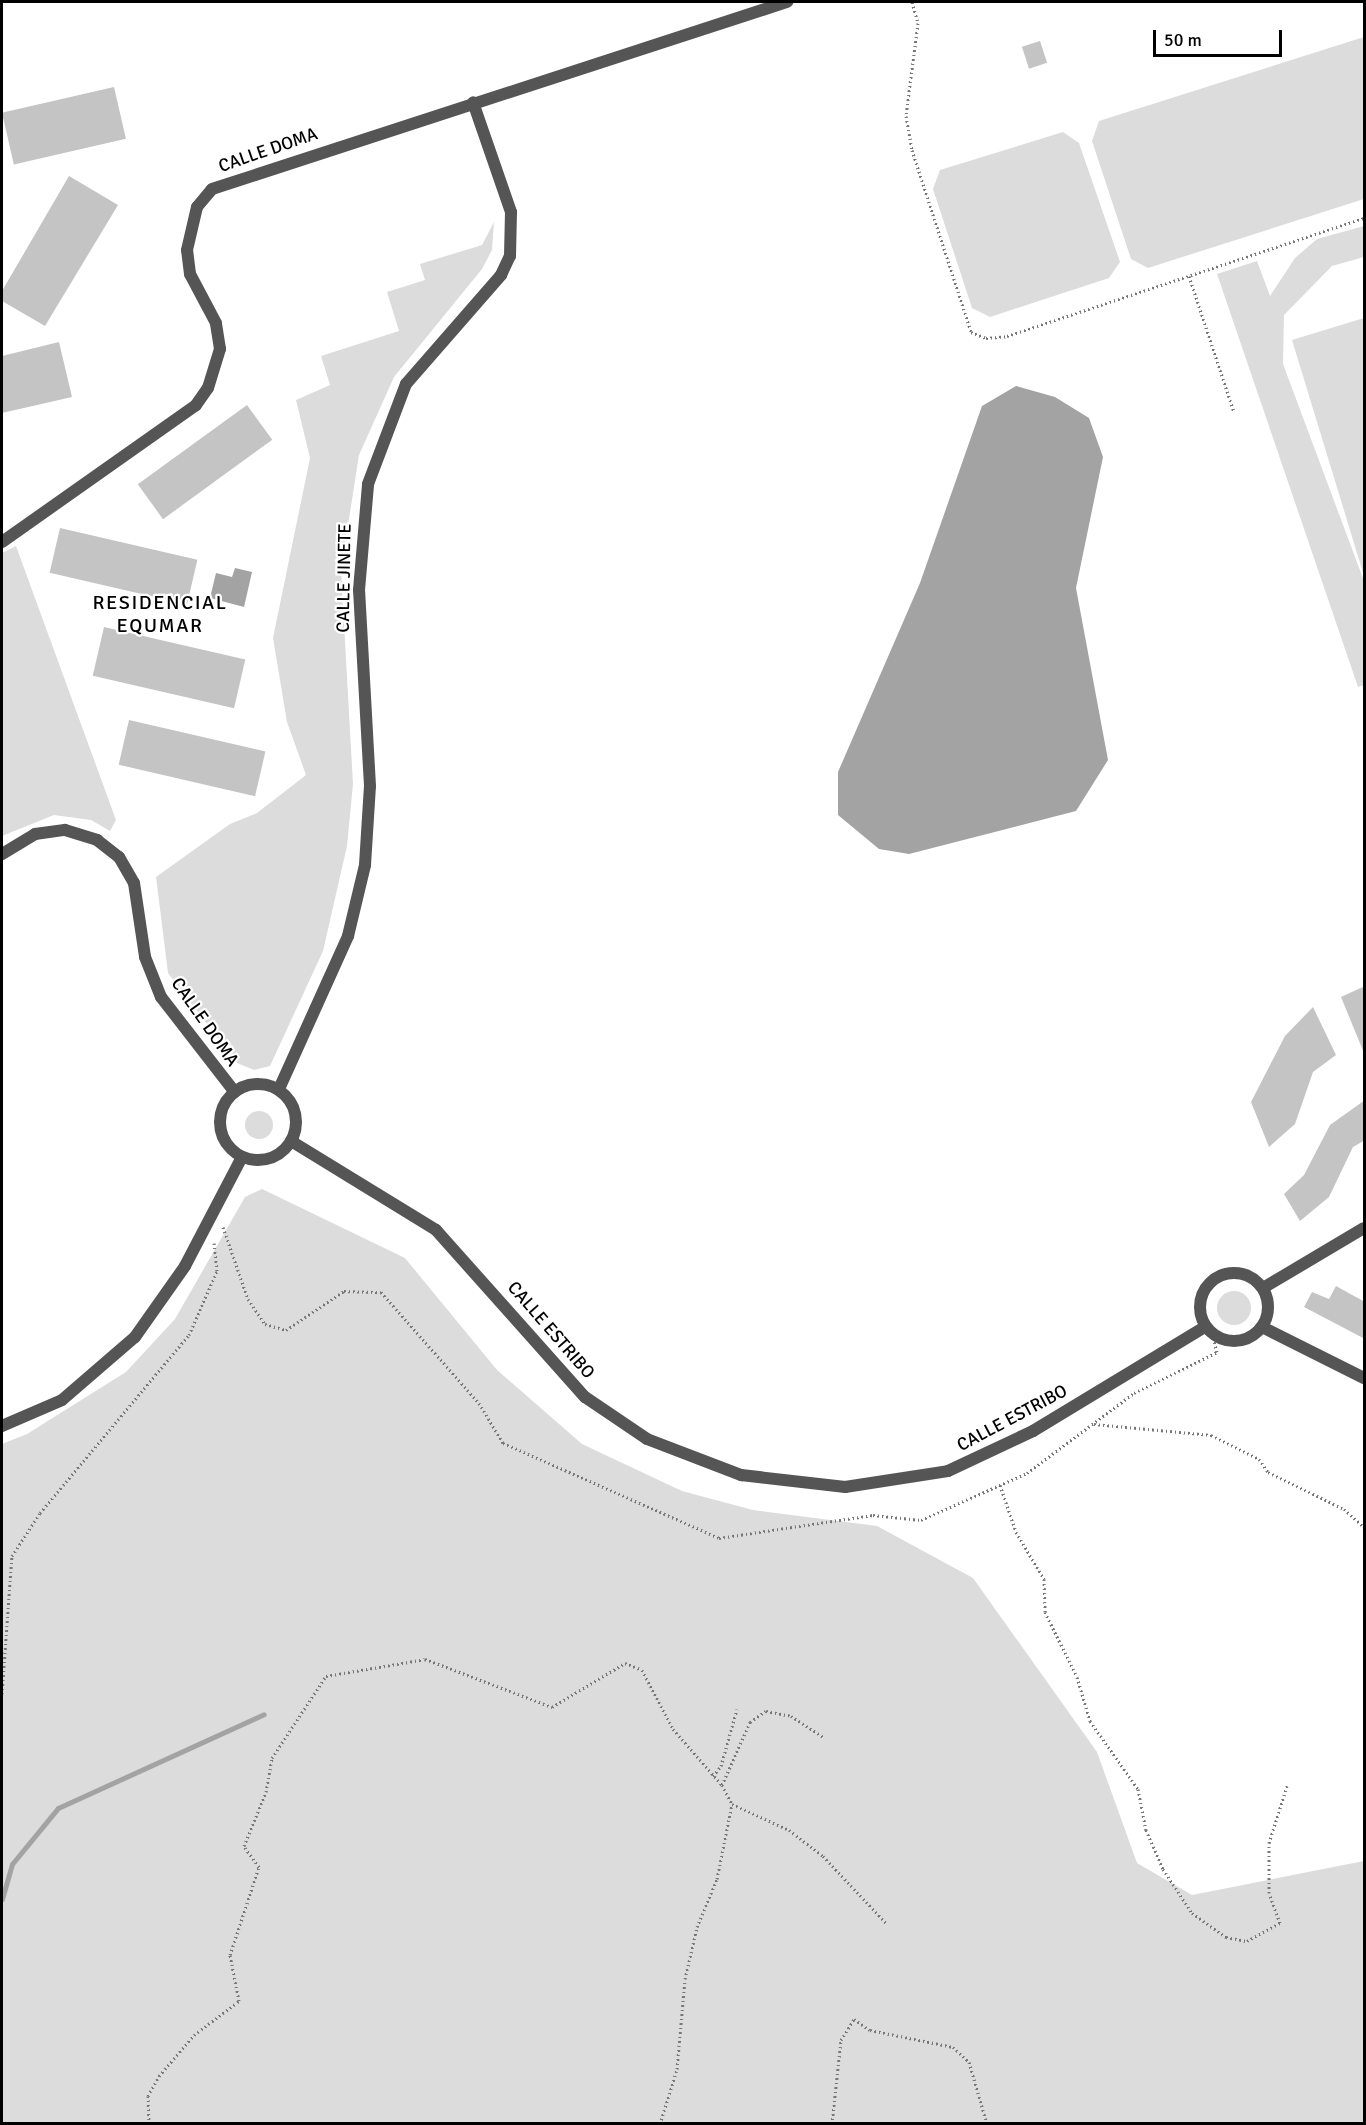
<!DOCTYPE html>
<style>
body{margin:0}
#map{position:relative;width:1366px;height:2125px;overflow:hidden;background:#fff;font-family:Signika,sans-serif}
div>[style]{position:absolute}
.green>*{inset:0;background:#dcdcdc}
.round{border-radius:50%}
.water>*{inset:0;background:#a3a3a3}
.stream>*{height:5px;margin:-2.5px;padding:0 2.5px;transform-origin:2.5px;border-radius:2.5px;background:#a3a3a3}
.building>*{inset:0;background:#c4c4c4;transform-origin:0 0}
.path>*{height:3px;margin-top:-1.5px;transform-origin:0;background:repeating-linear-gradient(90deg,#777 0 1.5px,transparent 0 4.5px)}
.minor>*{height:12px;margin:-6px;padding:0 6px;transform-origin:6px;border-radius:6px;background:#555}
.minor>.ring{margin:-6px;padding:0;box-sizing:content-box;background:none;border:12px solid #555;border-radius:50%}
span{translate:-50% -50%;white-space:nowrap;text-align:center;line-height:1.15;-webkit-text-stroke:4.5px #fff;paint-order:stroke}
.street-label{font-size:18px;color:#000}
.neighbourhood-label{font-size:20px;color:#000;letter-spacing:1.5px}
.frame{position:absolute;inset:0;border:3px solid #000;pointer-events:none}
.scale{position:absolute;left:1153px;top:30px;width:129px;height:27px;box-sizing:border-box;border:3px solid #000;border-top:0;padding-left:8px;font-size:18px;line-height:21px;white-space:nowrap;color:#000;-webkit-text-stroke:4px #fff;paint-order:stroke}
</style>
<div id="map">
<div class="green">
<i style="clip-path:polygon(1364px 37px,1364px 199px,1148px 268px,1131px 259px,1092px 141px,1099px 121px)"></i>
<i style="clip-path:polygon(1063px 132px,1079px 143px,1120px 262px,1109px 278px,990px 317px,972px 308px,933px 189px,940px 170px)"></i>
<i style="clip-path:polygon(494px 222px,492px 250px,482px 269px,394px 377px,359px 455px,341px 570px,353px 784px,347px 846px,323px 951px,270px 1066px,254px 1070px,237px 1063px,168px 973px,156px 877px,230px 824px,257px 813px,306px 775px,287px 722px,273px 638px,310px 458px,296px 400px,330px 385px,321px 356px,399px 331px,387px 292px,425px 280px,420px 264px,482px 245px)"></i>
<i style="clip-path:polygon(1364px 226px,1364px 257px,1332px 266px,1284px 315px,1283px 364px,1364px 581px,1364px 685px,1358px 687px,1217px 274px,1257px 261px,1270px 296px,1295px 258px,1317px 239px)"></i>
<i style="clip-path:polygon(1364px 318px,1364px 576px,1292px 340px)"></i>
<i style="clip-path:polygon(16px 546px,116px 820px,110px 831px,91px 820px,54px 815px,2px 836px,2px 553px)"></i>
<i class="round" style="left:245px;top:1111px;width:28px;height:28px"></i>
<i style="clip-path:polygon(262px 1189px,405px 1258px,497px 1370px,582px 1444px,682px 1491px,753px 1510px,877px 1526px,973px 1578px,1097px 1752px,1137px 1863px,1192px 1895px,1364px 1861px,1364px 2123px,2px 2123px,2px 1444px,27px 1434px,126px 1372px,175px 1319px,245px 1197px)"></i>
<i class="round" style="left:1217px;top:1291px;width:34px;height:34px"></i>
</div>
<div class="water">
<i style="clip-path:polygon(1016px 386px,1055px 397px,1089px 418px,1103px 457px,1076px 588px,1108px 760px,1076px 811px,909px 854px,879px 849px,838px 815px,838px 772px,920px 583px,982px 406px)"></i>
<i style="clip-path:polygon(235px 568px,252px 572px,244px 607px,210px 598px,216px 573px,232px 577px)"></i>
</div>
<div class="stream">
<i style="left:2px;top:1899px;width:36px;rotate:-74deg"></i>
<i style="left:12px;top:1864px;width:72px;rotate:-50.6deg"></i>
<i style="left:58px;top:1808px;width:226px;rotate:-24.5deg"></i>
</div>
<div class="building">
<i style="left:1040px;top:41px;width:23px;height:19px;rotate:72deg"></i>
<i style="left:114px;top:87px;width:53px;height:115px;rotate:77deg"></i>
<i style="clip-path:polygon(69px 176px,118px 205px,45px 326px,2px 301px,2px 291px)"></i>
<i style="clip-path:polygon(59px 342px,72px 397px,2px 413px,2px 356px)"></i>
<i style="left:247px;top:405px;width:43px;height:135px;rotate:54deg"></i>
<i style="left:60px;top:528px;width:141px;height:46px;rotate:13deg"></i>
<i style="left:104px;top:627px;width:145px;height:50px;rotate:13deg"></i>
<i style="left:129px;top:720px;width:140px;height:46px;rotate:13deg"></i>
<i style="clip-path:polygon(1365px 986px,1365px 1053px,1364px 1053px,1341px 997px)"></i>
<i style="clip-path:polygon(1313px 1007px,1336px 1055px,1313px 1072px,1295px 1124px,1269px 1147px,1251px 1102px,1285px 1036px)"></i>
<i style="clip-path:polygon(1365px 1100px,1365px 1140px,1353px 1147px,1329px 1197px,1300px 1221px,1284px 1194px,1304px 1175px,1330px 1125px)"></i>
<i style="clip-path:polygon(1336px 1286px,1365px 1302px,1365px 1339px,1304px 1307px,1312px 1292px,1329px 1299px)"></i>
</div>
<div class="path">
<i style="left:912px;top:2px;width:22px;rotate:74deg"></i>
<i style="left:918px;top:23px;width:94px;rotate:97.4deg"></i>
<i style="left:906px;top:116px;width:35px;rotate:80deg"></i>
<i style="left:912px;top:150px;width:191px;rotate:72deg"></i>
<i style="left:971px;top:332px;width:16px;rotate:22deg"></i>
<i style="left:986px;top:338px;width:21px;rotate:-5deg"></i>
<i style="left:1007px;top:336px;width:376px;rotate:-18.3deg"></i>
<i style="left:1189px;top:276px;width:143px;rotate:71.7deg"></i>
<i style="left:223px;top:1227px;width:76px;rotate:70.9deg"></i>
<i style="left:248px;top:1299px;width:30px;rotate:56deg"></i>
<i style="left:265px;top:1324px;width:22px;rotate:16deg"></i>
<i style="left:286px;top:1330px;width:70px;rotate:-33.9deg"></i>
<i style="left:344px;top:1291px;width:37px;rotate:2deg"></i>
<i style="left:381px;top:1292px;width:148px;rotate:48.6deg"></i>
<i style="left:479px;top:1403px;width:47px;rotate:59deg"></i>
<i style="left:503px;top:1443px;width:236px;rotate:23.7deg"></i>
<i style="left:719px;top:1538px;width:156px;rotate:-8.5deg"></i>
<i style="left:873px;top:1515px;width:48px;rotate:5.9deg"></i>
<i style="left:921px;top:1520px;width:116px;rotate:-23.9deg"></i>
<i style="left:1027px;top:1473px;width:134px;rotate:-36.8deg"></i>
<i style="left:1134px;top:1393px;width:93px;rotate:-26.3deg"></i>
<i style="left:1217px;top:1352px;width:16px;rotate:-105deg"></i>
<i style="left:1094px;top:1424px;width:118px;rotate:5.4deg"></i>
<i style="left:1211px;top:1435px;width:54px;rotate:26.6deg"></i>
<i style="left:1259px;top:1459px;width:16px;rotate:55deg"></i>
<i style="left:1268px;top:1472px;width:85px;rotate:26deg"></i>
<i style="left:1344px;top:1509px;width:27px;rotate:42deg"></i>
<i style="left:1000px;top:1485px;width:50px;rotate:71.2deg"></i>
<i style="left:1016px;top:1532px;width:55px;rotate:59.2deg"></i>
<i style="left:1044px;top:1579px;width:33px;rotate:88deg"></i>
<i style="left:1045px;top:1612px;width:72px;rotate:63.8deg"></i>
<i style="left:1077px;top:1677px;width:46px;rotate:73.5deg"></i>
<i style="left:1090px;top:1721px;width:83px;rotate:54.8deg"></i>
<i style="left:1138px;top:1789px;width:42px;rotate:79deg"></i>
<i style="left:1146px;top:1830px;width:43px;rotate:66.4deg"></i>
<i style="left:1163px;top:1869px;width:53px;rotate:56.6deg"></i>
<i style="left:1192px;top:1913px;width:42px;rotate:35.2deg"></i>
<i style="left:1226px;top:1937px;width:21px;rotate:11deg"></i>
<i style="left:1247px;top:1941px;width:38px;rotate:-29deg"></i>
<i style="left:1280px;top:1923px;width:32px;rotate:-110deg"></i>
<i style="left:1269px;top:1893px;width:50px;rotate:-90deg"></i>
<i style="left:1269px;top:1843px;width:60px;rotate:-72.5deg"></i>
<i style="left:2px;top:1694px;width:138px;rotate:-85.9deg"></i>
<i style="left:12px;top:1556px;width:51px;rotate:-56.9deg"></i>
<i style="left:40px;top:1513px;width:232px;rotate:-50.1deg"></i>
<i style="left:189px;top:1335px;width:70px;rotate:-66.4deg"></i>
<i style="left:217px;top:1271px;width:28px;rotate:-96deg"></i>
<i style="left:713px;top:1776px;width:13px;rotate:-51deg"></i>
<i style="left:721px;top:1766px;width:59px;rotate:-74.3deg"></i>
<i style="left:722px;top:1785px;width:69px;rotate:-66deg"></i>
<i style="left:750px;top:1722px;width:19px;rotate:-35deg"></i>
<i style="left:766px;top:1711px;width:25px;rotate:11deg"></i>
<i style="left:791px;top:1716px;width:40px;rotate:32.9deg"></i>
<i style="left:149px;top:2124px;width:28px;rotate:-92deg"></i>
<i style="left:148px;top:2096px;width:23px;rotate:-61deg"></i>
<i style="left:159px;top:2076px;width:54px;rotate:-49.5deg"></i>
<i style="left:194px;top:2035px;width:56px;rotate:-37.1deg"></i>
<i style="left:239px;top:2001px;width:47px;rotate:-101.1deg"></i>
<i style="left:230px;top:1955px;width:93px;rotate:-71.8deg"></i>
<i style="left:259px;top:1867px;width:26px;rotate:-126deg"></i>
<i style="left:244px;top:1846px;width:58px;rotate:-67.8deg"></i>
<i style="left:266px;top:1792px;width:35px;rotate:-80deg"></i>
<i style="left:272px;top:1758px;width:98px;rotate:-56.6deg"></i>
<i style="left:326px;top:1676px;width:100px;rotate:-9.7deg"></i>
<i style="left:425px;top:1659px;width:136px;rotate:20.7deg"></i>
<i style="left:552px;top:1707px;width:85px;rotate:-31.1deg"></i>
<i style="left:625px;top:1663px;width:18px;rotate:22deg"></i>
<i style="left:642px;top:1670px;width:67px;rotate:62.3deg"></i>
<i style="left:673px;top:1729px;width:74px;rotate:48.8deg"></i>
<i style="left:722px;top:1785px;width:21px;rotate:62deg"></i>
<i style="left:660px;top:2124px;width:58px;rotate:-72.8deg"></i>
<i style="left:677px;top:2069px;width:90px;rotate:-84.9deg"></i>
<i style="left:685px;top:1979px;width:53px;rotate:-77deg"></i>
<i style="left:697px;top:1927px;width:52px;rotate:-67.4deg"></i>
<i style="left:717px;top:1879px;width:76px;rotate:-78.7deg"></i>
<i style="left:732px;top:1804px;width:63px;rotate:24.5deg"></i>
<i style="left:789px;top:1830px;width:43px;rotate:37.4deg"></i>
<i style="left:823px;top:1856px;width:93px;rotate:46.7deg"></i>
<i style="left:832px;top:2124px;width:84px;rotate:-83.9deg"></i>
<i style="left:841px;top:2040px;width:25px;rotate:-58deg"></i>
<i style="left:854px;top:2019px;width:19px;rotate:35deg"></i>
<i style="left:870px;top:2030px;width:85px;rotate:11.6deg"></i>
<i style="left:953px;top:2047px;width:22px;rotate:43deg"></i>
<i style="left:969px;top:2062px;width:65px;rotate:73.8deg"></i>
</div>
<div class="minor">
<i style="left:2px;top:542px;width:237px;rotate:-35.2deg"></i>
<i style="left:196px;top:405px;width:21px;rotate:-55deg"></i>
<i style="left:208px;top:388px;width:41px;rotate:-72.9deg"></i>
<i style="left:220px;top:349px;width:26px;rotate:-99deg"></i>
<i style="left:216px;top:323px;width:55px;rotate:-118deg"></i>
<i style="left:190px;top:274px;width:24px;rotate:-97deg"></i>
<i style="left:187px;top:250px;width:44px;rotate:-76.9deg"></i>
<i style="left:197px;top:207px;width:23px;rotate:-50deg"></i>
<i style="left:212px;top:189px;width:605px;rotate:-18.02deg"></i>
<i style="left:2px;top:854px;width:39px;rotate:-31deg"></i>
<i style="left:35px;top:834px;width:30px;rotate:-8deg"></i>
<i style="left:65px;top:830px;width:34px;rotate:17deg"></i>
<i style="left:97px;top:840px;width:28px;rotate:38deg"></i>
<i style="left:119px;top:857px;width:30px;rotate:60deg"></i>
<i style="left:134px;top:883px;width:75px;rotate:81.5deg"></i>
<i style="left:145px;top:957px;width:43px;rotate:68.2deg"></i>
<i style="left:161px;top:997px;width:119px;rotate:52.2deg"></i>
<i class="ring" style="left:220px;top:1084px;width:64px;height:64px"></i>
<i style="left:279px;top:1089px;width:168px;rotate:-65.7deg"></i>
<i style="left:348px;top:936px;width:73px;rotate:-76.5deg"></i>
<i style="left:365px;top:865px;width:79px;rotate:-86.4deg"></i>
<i style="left:370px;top:786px;width:196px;rotate:-93.2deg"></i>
<i style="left:359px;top:590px;width:106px;rotate:-85.1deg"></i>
<i style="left:368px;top:484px;width:107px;rotate:-69.2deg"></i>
<i style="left:406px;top:384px;width:145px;rotate:-48.9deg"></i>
<i style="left:501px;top:275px;width:21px;rotate:-65deg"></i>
<i style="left:510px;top:256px;width:44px;rotate:-88.7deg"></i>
<i style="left:511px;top:212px;width:116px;rotate:-109.1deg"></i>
<i style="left:291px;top:1141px;width:170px;rotate:31.5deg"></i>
<i style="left:436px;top:1230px;width:224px;rotate:48.3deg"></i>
<i style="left:585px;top:1397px;width:75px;rotate:34.1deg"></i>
<i style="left:647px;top:1439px;width:101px;rotate:21deg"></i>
<i style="left:741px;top:1475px;width:105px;rotate:6.6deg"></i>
<i style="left:845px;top:1487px;width:104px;rotate:-8.8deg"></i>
<i style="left:948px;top:1471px;width:94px;rotate:-25.2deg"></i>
<i style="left:1033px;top:1431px;width:201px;rotate:-31.2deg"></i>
<i class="ring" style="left:1200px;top:1273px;width:56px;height:56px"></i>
<i style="left:1263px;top:1288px;width:117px;rotate:-30.7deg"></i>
<i style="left:1262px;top:1327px;width:114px;rotate:26.6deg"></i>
<i style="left:2px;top:1426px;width:65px;rotate:-23.4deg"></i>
<i style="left:62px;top:1400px;width:96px;rotate:-40.8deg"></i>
<i style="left:135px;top:1337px;width:87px;rotate:-54.8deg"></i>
<i style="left:185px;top:1266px;width:123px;rotate:-62.4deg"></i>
</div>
<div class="street-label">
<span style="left:268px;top:150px;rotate:-19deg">CALLE DOMA</span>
<span style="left:344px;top:578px;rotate:-89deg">CALLE JINETE</span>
<span style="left:205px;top:1022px;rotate:55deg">CALLE DOMA</span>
<span style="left:551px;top:1330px;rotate:49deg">CALLE ESTRIBO</span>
<span style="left:1012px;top:1418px;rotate:-28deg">CALLE ESTRIBO</span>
</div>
<div class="neighbourhood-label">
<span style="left:160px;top:614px">RESIDENCIAL<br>EQUMAR</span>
</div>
<div class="frame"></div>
<div class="scale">50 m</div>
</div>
